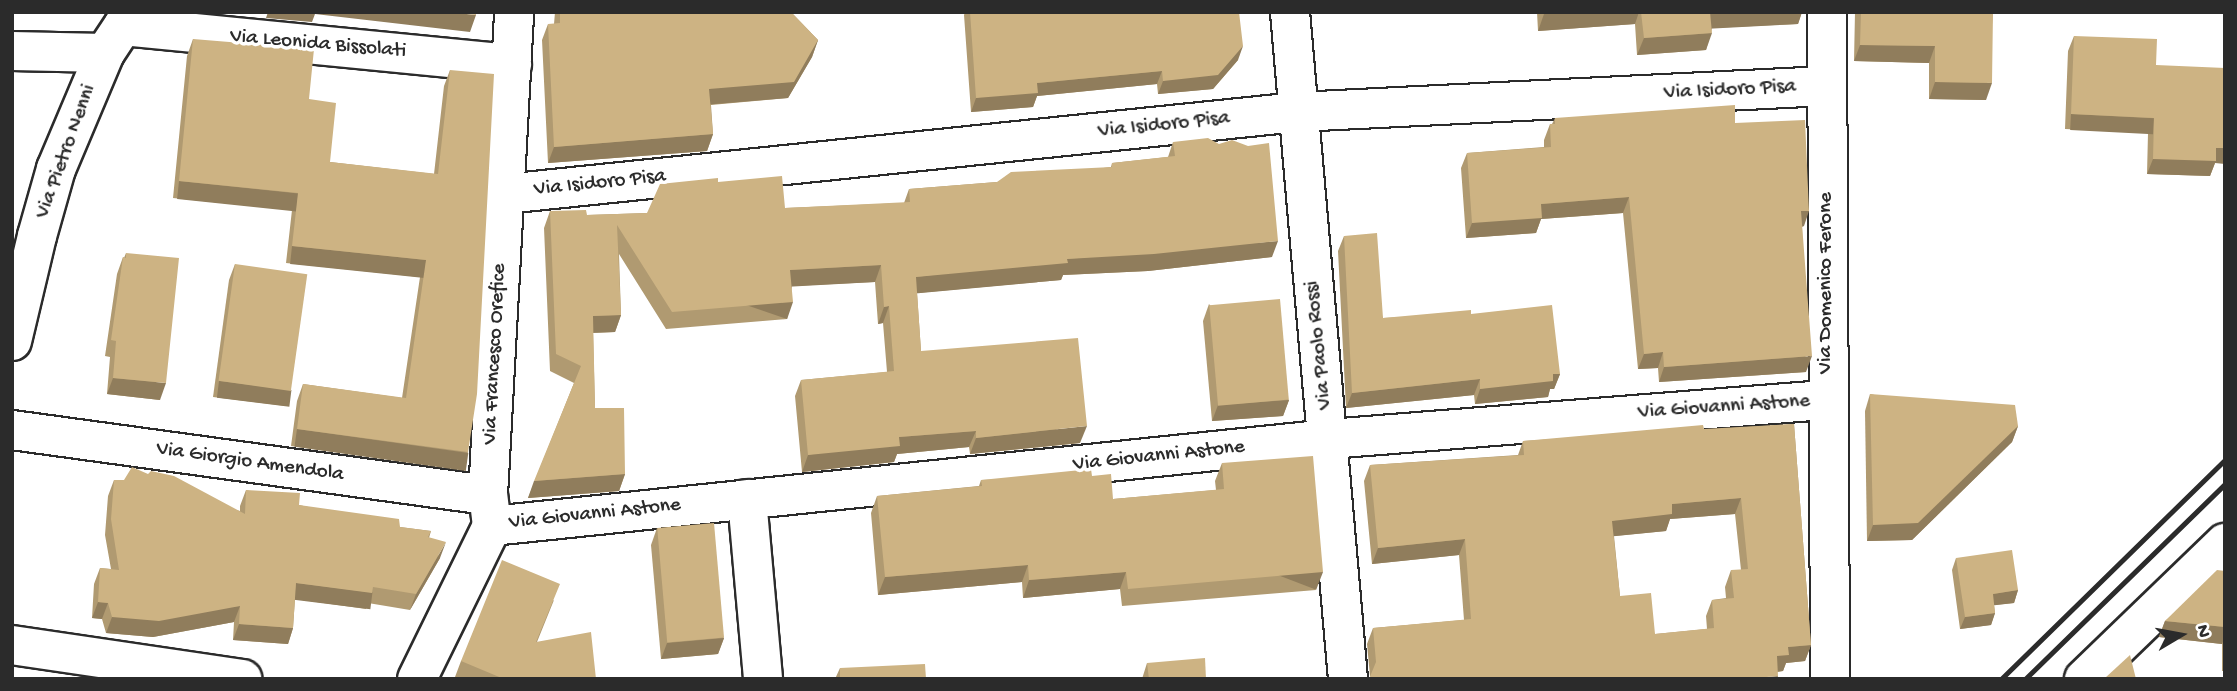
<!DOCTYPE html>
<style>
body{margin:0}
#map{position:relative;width:2237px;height:691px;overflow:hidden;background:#fff;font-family:"Gochi Hand",sans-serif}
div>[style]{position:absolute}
.roads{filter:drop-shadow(2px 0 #2b2b2b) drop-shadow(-2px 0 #2b2b2b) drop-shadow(0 2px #2b2b2b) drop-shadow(0 -2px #2b2b2b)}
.street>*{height:38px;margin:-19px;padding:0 19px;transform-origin:19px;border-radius:19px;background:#fff}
.rail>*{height:5px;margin:-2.5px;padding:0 2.5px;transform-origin:2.5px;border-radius:2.5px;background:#2b2b2b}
.wall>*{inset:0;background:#b09a71}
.shaded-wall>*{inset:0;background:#907d5c;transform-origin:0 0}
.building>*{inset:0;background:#cdb383;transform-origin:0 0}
span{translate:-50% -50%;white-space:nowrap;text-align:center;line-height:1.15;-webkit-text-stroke:7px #fff;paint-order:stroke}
.street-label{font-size:21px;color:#2b2b2b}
.frame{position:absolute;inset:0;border:14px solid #2b2b2b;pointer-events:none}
.north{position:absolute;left:2146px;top:600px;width:70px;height:70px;-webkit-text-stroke:5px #fff;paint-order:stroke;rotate:80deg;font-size:19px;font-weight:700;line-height:28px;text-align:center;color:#2b2b2b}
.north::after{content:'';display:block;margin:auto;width:24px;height:32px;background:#2b2b2b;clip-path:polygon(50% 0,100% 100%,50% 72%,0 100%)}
</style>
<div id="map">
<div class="roads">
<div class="street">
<i style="left:1290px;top:12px;width:670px;rotate:85.03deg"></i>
<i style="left:1827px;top:12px;width:667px;rotate:89.74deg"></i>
<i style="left:123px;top:26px;width:391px;rotate:5.6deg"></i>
<i style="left:12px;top:51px;width:93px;rotate:1.2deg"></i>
<i style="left:505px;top:194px;width:796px;rotate:-5.91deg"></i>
<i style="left:1297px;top:112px;width:530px;rotate:-2.81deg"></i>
<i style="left:12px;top:341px;width:108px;rotate:-76.6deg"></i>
<i style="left:37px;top:236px;width:70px;rotate:-74.2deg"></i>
<i style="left:56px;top:169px;width:126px;rotate:-67.1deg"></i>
<i style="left:105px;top:53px;width:49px;rotate:-56.6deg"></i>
<i style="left:12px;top:430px;width:480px;rotate:7.8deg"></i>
<i style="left:747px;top:499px;width:181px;rotate:84.9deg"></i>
<i style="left:492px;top:526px;width:842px;rotate:-5.93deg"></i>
<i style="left:1329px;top:439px;width:500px;rotate:-4.5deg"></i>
<i style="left:12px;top:645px;width:233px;rotate:8.4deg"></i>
<i style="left:417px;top:679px;width:170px;rotate:-63.9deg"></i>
<i style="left:492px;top:526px;width:31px;rotate:-97deg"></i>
<i style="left:488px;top:495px;width:484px;rotate:-86.9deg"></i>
<i style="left:2084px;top:679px;width:196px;rotate:-44deg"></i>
</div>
</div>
<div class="rail">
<i style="left:2001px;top:679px;width:313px;rotate:-44.4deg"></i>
<i style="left:2025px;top:679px;width:279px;rotate:-44.3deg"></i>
</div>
<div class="wall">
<i style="clip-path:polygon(555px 12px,791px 12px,818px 40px,812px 57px,788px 98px,711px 105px,713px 134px,707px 151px,548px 163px,542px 40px,548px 24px,554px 24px)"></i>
<i style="clip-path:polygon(965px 12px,970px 12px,1238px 60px,1213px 89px,1158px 94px,1157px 84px,1037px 96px,1033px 107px,971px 112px,964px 15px)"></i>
<i style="clip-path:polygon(1537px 12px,1802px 12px,1798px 24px,1712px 28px,1706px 50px,1637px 55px,1635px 24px,1538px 31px)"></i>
<i style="clip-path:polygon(1855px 12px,1993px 12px,1986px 100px,1929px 99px,1929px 63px,1854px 61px)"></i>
<i style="clip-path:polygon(2074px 36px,2156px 65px,2215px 163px,2210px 176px,2147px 174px,2148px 133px,2065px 129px,2068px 51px)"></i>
<i style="clip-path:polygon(193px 39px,309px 99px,330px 162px,434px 174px,444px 86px,450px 70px,468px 452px,462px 469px,291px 446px,297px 401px,303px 384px,402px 398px,420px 277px,286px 263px,292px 210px,173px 198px,187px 56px)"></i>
<i style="clip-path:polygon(1555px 118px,1735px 123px,1804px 226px,1802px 227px,1806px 372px,1659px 382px,1658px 368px,1638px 369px,1623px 213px,1541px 219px,1536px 233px,1466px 238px,1461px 168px,1467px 153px,1544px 147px,1544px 140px,1550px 124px,1552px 124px)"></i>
<i style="clip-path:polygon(1173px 142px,1272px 257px,1148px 271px,1063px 275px,1061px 280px,917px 293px,921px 351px,1080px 443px,970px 454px,969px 447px,897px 454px,894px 462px,802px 472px,795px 396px,801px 380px,887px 372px,883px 323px,878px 324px,875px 282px,792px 286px,787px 319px,666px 329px,619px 254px,621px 315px,615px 332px,593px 333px,595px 408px,625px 474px,619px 491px,528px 498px,574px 383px,550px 371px,544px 228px,550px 211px,587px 215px,647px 213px,718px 182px,785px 208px,904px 203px,909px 189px,997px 182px,1111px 167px,1112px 163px,1168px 157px)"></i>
<i style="clip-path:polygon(1344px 236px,1383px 318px,1471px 314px,1560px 374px,1554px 389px,1550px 389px,1548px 397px,1475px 404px,1474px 395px,1346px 408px,1338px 251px)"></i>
<i style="clip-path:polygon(126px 253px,160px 400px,107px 394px,110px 357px,105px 356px,117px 274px,123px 257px,124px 258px)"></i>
<i style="clip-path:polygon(235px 264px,291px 390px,286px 406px,213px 397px,229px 280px)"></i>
<i style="clip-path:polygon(1209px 304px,1289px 400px,1283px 416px,1212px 421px,1203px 321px)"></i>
<i style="clip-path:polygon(1870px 394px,2018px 426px,2012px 442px,1912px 540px,1867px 541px,1865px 411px)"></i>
<i style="clip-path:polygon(evenodd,1794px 424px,1811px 645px,1805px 661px,1786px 663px,1783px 671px,1778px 672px,1370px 676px,1367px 644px,1373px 628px,1464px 620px,1459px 555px,1372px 564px,1364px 481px,1370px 465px,1518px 455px,1523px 441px,1794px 424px,1735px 514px,1741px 570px,1731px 570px,1725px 587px,1726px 598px,1712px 600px,1706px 616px,1707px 629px,1655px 634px,1620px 596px,1614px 536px,1666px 531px,1670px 519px,1735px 514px)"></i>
<i style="clip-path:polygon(1222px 463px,1316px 590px,1122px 606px,1120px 589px,1023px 598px,1022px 582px,878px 595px,871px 513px,877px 496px,979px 486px,981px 480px,1092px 476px,1113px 499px,1216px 490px,1215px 481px)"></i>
<i style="clip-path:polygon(114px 480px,240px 511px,240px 506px,246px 490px,299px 505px,400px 527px,431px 531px,429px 538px,440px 558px,410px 610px,368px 603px,366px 609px,295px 599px,293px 628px,288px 644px,233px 640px,234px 622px,153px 637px,106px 633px,102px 619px,92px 618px,94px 584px,100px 568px,111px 569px,105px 535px,108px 496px)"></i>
<i style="clip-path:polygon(657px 528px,724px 638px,718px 654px,661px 659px,651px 545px)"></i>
<i style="clip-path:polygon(1956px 558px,2018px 590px,2014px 603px,1994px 605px,1995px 613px,1991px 625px,1960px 629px,1952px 570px)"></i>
<i style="clip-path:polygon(2225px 571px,2225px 671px,2222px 671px,2222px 644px,2159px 637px,2165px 621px)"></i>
<i style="clip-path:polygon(554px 600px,537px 642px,596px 679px,458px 679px,455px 677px,461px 661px)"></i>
<i style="clip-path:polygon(1147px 663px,1206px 679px,1142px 679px)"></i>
<i style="clip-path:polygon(840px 668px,926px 679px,835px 679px)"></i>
</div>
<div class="shaded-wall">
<i style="clip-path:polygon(268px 12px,448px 12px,476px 15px,470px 32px,315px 14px,312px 22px,266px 18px)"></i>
<i style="clip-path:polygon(1574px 12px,1639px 12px,1635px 24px,1538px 31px,1544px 14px)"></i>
<i style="clip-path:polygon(1710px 12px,1802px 12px,1798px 24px,1704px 29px)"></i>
<i style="clip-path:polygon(1712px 33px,1706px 50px,1637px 55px,1644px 38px)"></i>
<i style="clip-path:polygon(818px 40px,812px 57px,788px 98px,703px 105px,709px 89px)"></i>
<i style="clip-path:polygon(1860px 45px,1935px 46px,1929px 63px,1854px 61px)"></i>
<i style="clip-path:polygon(1243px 46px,1238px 60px,1213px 89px,1158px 94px,1163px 81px)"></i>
<i style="clip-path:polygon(1162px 71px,1157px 84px,1037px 96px,1033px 107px,971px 112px,976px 98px,1037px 83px)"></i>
<i style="clip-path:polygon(1935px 82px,1992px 83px,1986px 100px,1929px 99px)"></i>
<i style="left:2071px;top:114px;width:83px;height:16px;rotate:3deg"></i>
<i style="clip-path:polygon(713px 134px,707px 151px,548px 163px,554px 147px)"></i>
<i style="clip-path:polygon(2216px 148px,2225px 148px,2225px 164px,2215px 163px,2210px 176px,2147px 174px,2153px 159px)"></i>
<i style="left:179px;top:181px;width:120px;height:18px;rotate:6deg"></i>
<i style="clip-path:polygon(1629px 197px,1623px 213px,1541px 219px,1536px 233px,1466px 238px,1472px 223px,1541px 204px)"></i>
<i style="clip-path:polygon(1801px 211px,1809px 211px,1804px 226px,1795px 227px)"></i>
<i style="clip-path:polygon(1278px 241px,1272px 257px,1148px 271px,1063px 275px,1061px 280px,910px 294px,916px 277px,1067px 259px)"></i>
<i style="left:292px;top:246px;width:135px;height:18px;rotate:6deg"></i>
<i style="clip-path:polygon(881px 265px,875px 282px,784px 287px,790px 270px)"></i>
<i style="left:793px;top:302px;width:18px;height:121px;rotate:109deg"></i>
<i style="clip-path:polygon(889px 306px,883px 323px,878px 324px,884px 307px)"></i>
<i style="clip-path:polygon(621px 315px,615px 332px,587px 333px,593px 316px)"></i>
<i style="clip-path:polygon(1663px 352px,1658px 368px,1638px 369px,1644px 354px)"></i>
<i style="clip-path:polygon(1812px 356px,1806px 372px,1659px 382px,1664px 367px)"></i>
<i style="clip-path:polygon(1553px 374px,1560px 374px,1554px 389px,1550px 389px,1548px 397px,1475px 404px,1480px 389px)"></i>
<i style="clip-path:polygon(113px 378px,166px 383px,160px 400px,107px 394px)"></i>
<i style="clip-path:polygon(1480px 379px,1474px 395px,1346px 408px,1352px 393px)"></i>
<i style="left:219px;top:381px;width:73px;height:17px;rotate:7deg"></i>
<i style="clip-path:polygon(1289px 400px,1283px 416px,1212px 421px,1218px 405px)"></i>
<i style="clip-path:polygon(1087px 426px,1080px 443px,970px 454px,976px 438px)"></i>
<i style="clip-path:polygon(2018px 426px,2012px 442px,1912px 540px,1867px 541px,1873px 525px)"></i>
<i style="left:297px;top:429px;width:173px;height:18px;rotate:8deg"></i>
<i style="clip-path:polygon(976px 431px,969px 447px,897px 454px,894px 462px,802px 472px,808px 455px,899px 437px)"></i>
<i style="clip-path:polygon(625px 474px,619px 491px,528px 498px,534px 481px)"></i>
<i style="clip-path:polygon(1741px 498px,1735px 514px,1670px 519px,1666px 531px,1606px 537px,1612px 521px,1672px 504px)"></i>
<i style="clip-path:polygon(1465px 539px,1459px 555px,1372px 564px,1378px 548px)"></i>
<i style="clip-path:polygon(446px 542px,440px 558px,410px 610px,416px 594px)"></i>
<i style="clip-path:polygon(1028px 565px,1022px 582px,878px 595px,885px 577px)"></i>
<i style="clip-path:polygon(1126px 572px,1120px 589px,1023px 598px,1029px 580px)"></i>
<i style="left:1323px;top:572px;width:19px;height:196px;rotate:111deg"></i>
<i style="left:296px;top:583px;width:77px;height:17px;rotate:7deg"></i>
<i style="clip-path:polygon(2018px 590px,2014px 603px,1988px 606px,1993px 594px)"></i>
<i style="clip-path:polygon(98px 602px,108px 603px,102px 619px,92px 618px)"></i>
<i style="clip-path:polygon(240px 606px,234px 622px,153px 637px,106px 633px,112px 617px)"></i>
<i style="clip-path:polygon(1995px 613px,1991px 625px,1960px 629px,1965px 617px)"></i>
<i style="clip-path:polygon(2165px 621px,2225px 627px,2225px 637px,2222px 644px,2159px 637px)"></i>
<i style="clip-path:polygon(239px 624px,293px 628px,288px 644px,233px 640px)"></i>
<i style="clip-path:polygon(724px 638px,718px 654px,661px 659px,667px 643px)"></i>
<i style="clip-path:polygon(1811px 645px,1805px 661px,1786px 663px,1783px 671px,1771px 672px,1777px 656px,1788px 647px)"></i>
<i style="clip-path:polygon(1778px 676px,1777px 679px,1744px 679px)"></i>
</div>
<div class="building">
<i style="clip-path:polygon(448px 12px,476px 12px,476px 15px)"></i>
<i style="clip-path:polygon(560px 12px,791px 12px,818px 40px,794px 82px,709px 89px,713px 134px,554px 147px,548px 24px,560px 23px)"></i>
<i style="clip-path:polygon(970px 12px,1239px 12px,1243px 46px,1218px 75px,1163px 81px,1162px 71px,1037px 83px,1038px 93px,976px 98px)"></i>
<i style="clip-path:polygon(1544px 12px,1574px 12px,1544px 14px)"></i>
<i style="clip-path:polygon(1641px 12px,1710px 12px,1712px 33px,1644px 38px)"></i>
<i style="clip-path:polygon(1861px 12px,1993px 12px,1992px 83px,1935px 82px,1935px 46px,1860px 45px)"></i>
<i style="clip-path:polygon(2074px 36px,2157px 39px,2156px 65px,2225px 68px,2225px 148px,2216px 148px,2216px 161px,2153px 159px,2154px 118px,2071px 114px)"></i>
<i style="clip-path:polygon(193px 39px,314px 49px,309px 99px,336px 103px,330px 162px,438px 174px,450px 70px,494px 74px,477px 394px,468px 452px,297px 429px,303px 384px,406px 398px,426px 260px,292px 246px,298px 193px,179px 181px)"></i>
<i style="clip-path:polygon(1735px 105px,1735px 123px,1805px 120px,1809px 211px,1801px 211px,1812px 356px,1664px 367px,1663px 352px,1644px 354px,1629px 197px,1541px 204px,1542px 218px,1472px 223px,1467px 153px,1551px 147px,1550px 124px,1555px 124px,1555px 118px)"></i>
<i style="clip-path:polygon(1208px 138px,1219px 144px,1232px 140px,1248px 146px,1269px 143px,1278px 241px,1154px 254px,1067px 259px,1068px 263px,916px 277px,921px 351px,1078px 338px,1087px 426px,976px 438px,976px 431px,899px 437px,900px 446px,808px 455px,801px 380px,894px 371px,889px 306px,884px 307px,881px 265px,790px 270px,793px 302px,672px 312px,617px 225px,621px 315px,593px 316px,595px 408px,624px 408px,625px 474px,534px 481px,581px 366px,556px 354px,550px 211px,586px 210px,587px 215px,647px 213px,660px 184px,718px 178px,718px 182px,782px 176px,785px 208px,910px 202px,909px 189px,997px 182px,1011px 172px,1112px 167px,1112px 163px,1175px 156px,1173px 142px)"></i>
<i style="clip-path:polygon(1377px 233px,1383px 318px,1471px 310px,1471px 314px,1552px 305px,1560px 374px,1553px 374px,1553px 381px,1480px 389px,1480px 379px,1352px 393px,1344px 236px)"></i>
<i style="clip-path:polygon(126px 253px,179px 258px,166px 383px,113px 378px,116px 341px,111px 340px,123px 257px,126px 258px)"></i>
<i style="left:235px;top:264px;width:73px;height:118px;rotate:8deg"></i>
<i style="left:1280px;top:299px;width:101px;height:71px;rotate:85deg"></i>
<i style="clip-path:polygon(1870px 394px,2015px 405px,2018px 426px,1918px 523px,1873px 525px)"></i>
<i style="clip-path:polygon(evenodd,1794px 424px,1811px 645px,1788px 647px,1789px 655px,1777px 656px,1778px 676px,1744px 679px,1369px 679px,1376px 662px,1373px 628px,1471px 619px,1465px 539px,1378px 548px,1370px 465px,1524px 455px,1523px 441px,1703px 425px,1704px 429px,1794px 424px,1741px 498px,1748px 569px,1731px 570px,1734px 598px,1712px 600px,1714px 628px,1655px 634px,1651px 593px,1620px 596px,1612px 521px,1672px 514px,1672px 504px,1741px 498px)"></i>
<i style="clip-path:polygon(1313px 456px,1323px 572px,1128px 589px,1126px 572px,1029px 580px,1028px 565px,885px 577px,877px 496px,982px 486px,981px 480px,1091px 469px,1092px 476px,1111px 474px,1113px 499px,1224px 489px,1222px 463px)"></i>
<i style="clip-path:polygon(132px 467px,148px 474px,151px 471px,174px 476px,245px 514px,246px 490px,300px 493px,299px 505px,399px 519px,400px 527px,431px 531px,428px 537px,446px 542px,416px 594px,373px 587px,372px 593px,296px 583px,293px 628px,239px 624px,240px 606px,159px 621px,112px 617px,108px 603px,98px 602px,100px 568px,119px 570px,111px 519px,114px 480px,124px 480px)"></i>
<i style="left:714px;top:523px;width:115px;height:57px;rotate:85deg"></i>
<i style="clip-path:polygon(2012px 550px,2018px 590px,1993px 594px,1995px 613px,1965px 617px,1956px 558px)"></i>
<i style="clip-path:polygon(502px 560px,560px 584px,536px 642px,591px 632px,596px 679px,504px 679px,461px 661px)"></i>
<i style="clip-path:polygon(2217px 570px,2225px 571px,2225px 627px,2165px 621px)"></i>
<i style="clip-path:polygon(2130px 655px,2136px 679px,2104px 679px,2105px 678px)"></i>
<i style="clip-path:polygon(1205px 658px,1206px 679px,1149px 679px,1147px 663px)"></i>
<i style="clip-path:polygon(925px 664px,926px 679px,840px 679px,840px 668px)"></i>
</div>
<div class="street-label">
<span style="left:318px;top:45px;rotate:5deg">Via Leonida Bissolati</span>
<span style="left:1730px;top:91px;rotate:-3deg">Via Isidoro Pisa</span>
<span style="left:1164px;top:126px;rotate:-6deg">Via Isidoro Pisa</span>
<span style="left:67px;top:152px;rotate:-70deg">Via Pietro Nenni</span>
<span style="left:600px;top:184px;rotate:-6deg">Via Isidoro Pisa</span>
<span style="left:1827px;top:283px;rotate:-90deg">Via Domenico Ferone</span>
<span style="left:1320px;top:345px;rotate:-96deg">Via Paolo Rossi</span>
<span style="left:496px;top:354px;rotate:-87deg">Via Francesco Orefice</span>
<span style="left:1724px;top:408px;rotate:-4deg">Via Giovanni Astone</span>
<span style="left:1159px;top:457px;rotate:-6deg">Via Giovanni Astone</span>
<span style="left:250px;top:463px;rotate:8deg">Via Giorgio Amendola</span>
<span style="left:595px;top:515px;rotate:-6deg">Via Giovanni Astone</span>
</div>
<div class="frame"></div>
<div class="north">N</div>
</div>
